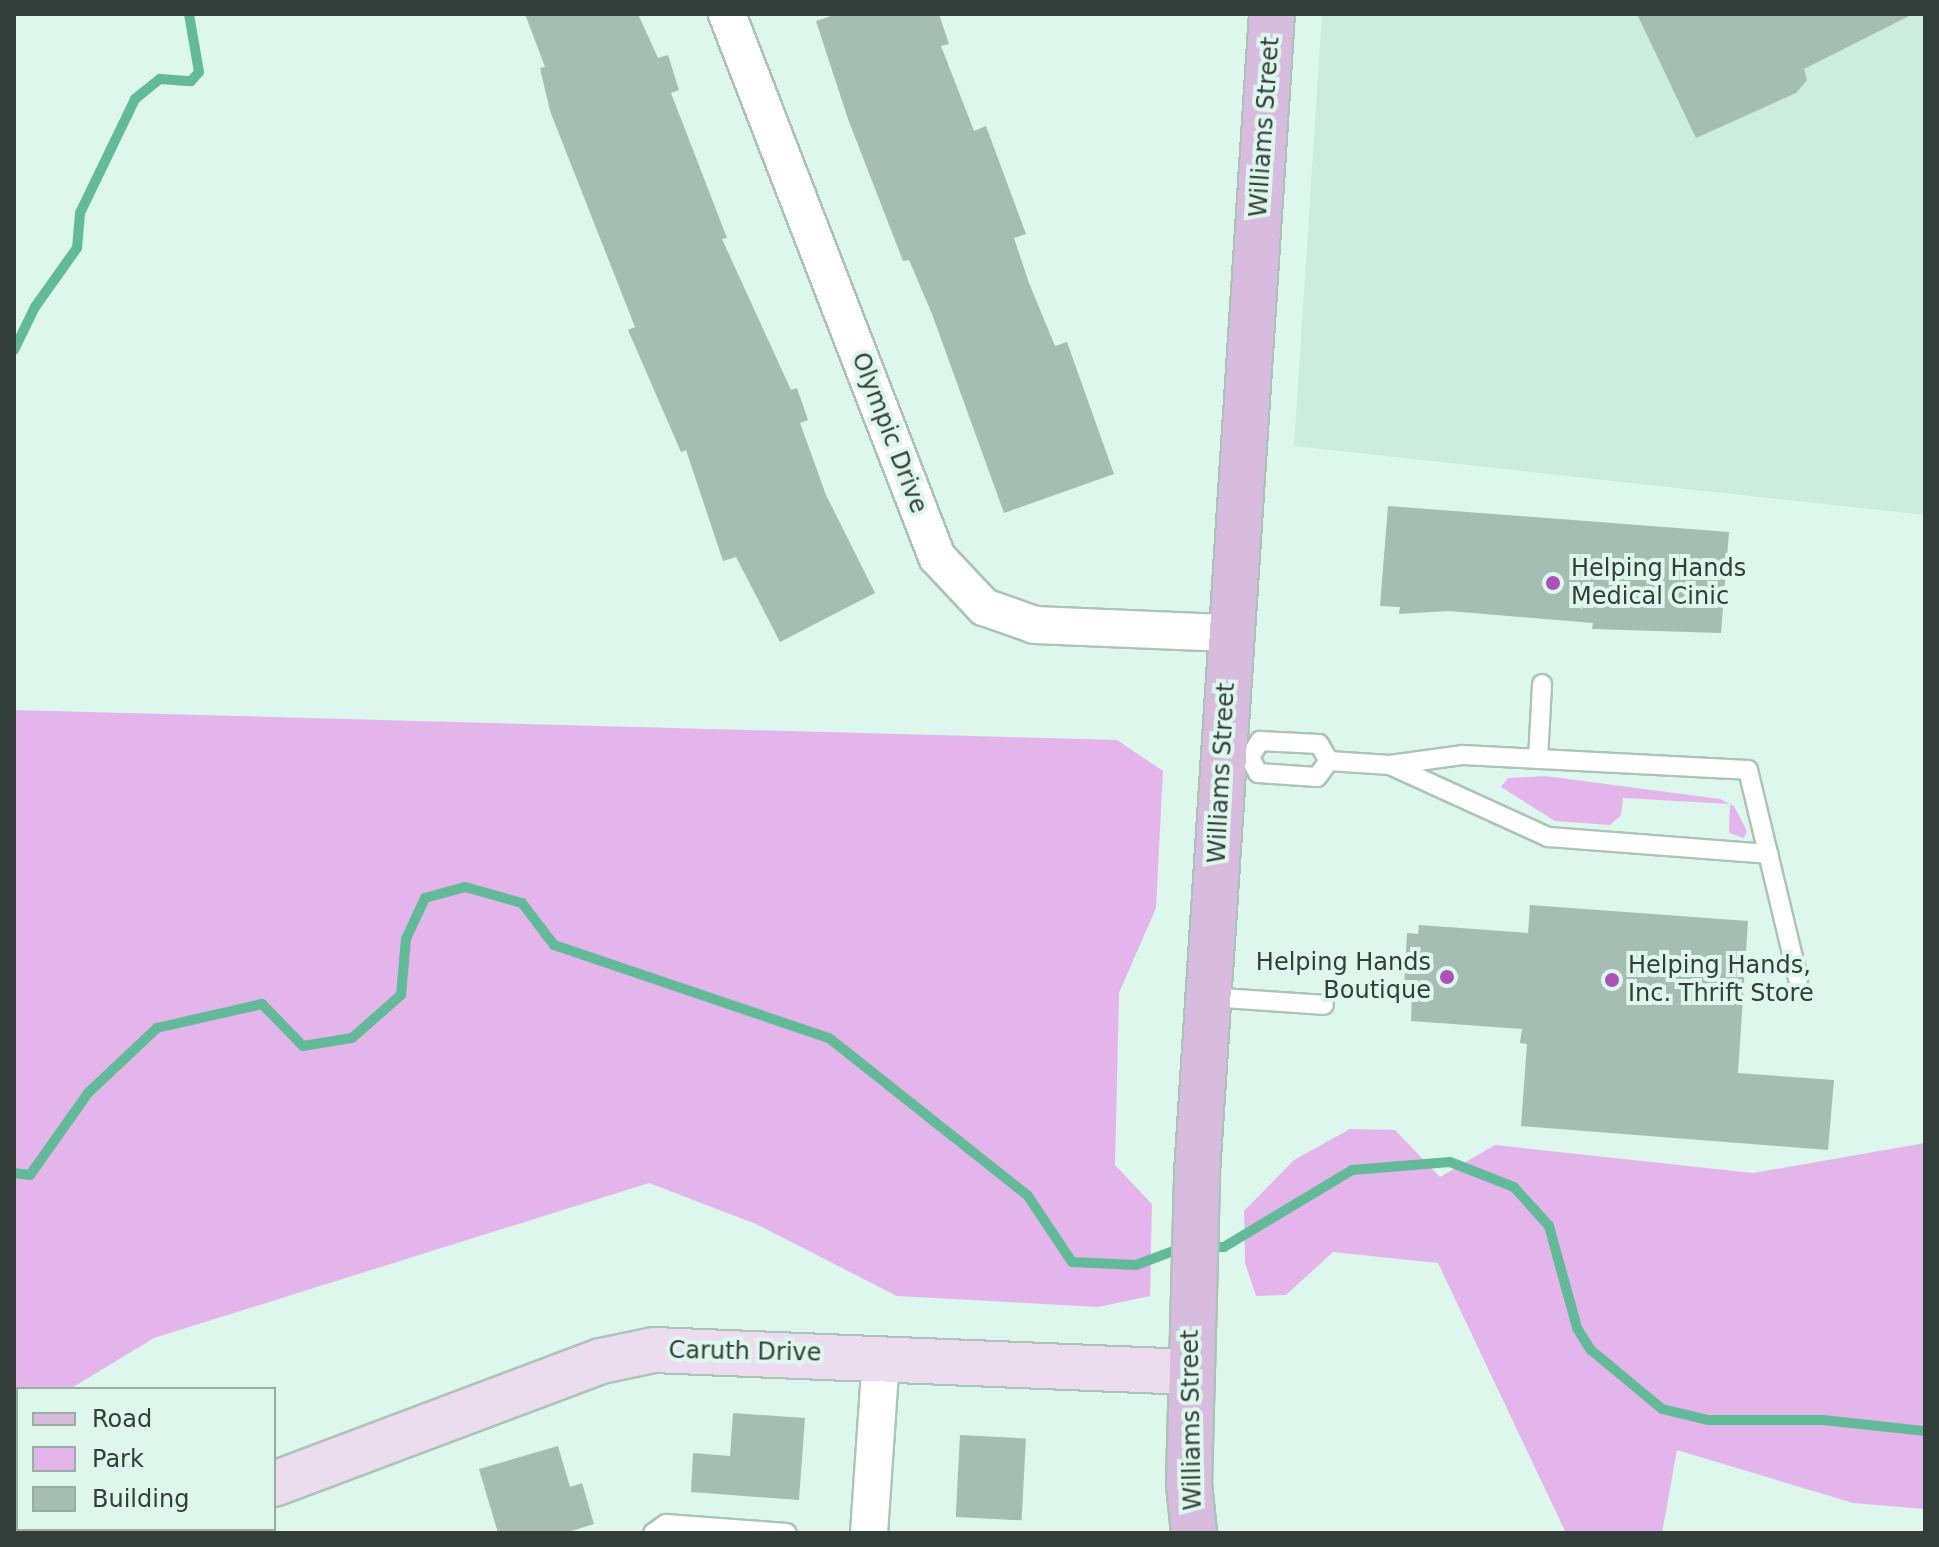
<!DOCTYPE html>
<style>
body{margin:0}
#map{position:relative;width:1939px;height:1547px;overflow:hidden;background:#def7ec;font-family:"DejaVu Sans",sans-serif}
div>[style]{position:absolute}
.built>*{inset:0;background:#ccecde}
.green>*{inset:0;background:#e3b5eb}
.stream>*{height:10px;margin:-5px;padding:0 5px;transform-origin:5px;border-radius:5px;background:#63ba99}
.building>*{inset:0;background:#a5bdb2;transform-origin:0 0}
.roads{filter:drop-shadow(2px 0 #abc3b9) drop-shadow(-2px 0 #abc3b9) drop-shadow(0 2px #abc3b9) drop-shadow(0 -2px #abc3b9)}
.lane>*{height:18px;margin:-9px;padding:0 9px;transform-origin:9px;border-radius:9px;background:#fff}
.street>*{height:36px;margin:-18px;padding:0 18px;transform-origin:18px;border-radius:18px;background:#fff}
.secondary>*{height:44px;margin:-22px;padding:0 22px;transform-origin:22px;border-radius:22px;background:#ecddee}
.primary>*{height:44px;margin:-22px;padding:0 22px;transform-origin:22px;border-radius:22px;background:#d8bcdd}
.dots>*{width:22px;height:22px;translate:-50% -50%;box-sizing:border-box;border:4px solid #def7ec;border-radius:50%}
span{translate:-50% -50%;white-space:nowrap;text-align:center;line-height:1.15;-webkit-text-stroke:8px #def7ec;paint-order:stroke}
.street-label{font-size:24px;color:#333d39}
.poi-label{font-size:24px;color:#333d39}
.left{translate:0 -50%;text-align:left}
.right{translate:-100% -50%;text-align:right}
.frame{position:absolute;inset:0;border:16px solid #333d39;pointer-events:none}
.legend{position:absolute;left:16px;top:1387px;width:260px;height:144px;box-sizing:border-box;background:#def7ec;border:2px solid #9aada4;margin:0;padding:10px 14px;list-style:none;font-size:24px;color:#333d39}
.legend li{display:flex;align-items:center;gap:16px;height:40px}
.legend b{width:40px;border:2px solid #9aada4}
</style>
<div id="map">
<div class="built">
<i style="clip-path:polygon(1322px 14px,1925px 14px,1925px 515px,1294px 446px)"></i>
</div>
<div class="green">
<i style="clip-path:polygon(14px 710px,1117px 740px,1163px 771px,1156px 908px,1119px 993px,1115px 1165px,1152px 1204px,1150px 1296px,1098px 1307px,897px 1296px,756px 1224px,649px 1183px,154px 1338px,70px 1389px,18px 1389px,14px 1423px)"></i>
<i style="clip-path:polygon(1545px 776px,1720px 799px,1734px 806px,1747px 831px,1744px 838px,1729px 833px,1730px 804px,1623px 798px,1621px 815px,1610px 825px,1555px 821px,1501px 787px,1508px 778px)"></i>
<i style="clip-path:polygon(1350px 1129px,1395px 1130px,1440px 1177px,1495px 1145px,1753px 1173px,1925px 1143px,1925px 1509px,1853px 1503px,1677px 1450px,1662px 1533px,1566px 1533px,1438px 1263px,1333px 1252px,1286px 1295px,1256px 1296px,1245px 1263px,1244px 1211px,1294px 1160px)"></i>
</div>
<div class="stream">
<i style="left:14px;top:350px;width:48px;rotate:-64deg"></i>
<i style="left:35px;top:307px;width:72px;rotate:-54.6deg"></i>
<i style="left:77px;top:248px;width:35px;rotate:-85deg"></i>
<i style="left:80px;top:213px;width:127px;rotate:-64.2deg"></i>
<i style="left:135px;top:99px;width:32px;rotate:-39deg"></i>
<i style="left:160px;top:79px;width:31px;rotate:4deg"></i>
<i style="left:191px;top:81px;width:12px;rotate:-48deg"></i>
<i style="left:199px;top:72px;width:59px;rotate:-99.8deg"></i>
<i style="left:14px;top:1173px;width:16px;rotate:7deg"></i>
<i style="left:30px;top:1175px;width:100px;rotate:-54.7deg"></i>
<i style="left:88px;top:1093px;width:95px;rotate:-43.3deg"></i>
<i style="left:157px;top:1028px;width:108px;rotate:-12.9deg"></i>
<i style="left:262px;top:1004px;width:59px;rotate:45.7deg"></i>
<i style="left:303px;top:1046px;width:50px;rotate:-9.3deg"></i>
<i style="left:352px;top:1038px;width:65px;rotate:-41.3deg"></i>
<i style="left:401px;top:995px;width:56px;rotate:-84.9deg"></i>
<i style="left:406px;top:939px;width:45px;rotate:-65.1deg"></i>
<i style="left:425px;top:898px;width:41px;rotate:-15.4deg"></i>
<i style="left:465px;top:887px;width:59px;rotate:15.7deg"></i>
<i style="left:522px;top:903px;width:53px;rotate:52.7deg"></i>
<i style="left:554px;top:945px;width:290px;rotate:18.7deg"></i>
<i style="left:829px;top:1038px;width:254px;rotate:38.4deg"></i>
<i style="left:1028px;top:1196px;width:79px;rotate:56.3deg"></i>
<i style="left:1072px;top:1262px;width:64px;rotate:2.7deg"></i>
<i style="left:1136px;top:1265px;width:51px;rotate:-20.6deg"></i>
<i style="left:1204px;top:1247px;width:20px"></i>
<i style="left:1224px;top:1247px;width:149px;rotate:-31deg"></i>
<i style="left:1352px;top:1170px;width:98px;rotate:-4.7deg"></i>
<i style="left:1450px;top:1162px;width:69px;rotate:21.3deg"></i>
<i style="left:1514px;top:1187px;width:52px;rotate:48.1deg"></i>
<i style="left:1549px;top:1226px;width:106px;rotate:74.6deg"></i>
<i style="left:1577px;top:1328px;width:26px;rotate:58deg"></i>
<i style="left:1591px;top:1350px;width:92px;rotate:39.7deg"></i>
<i style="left:1662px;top:1409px;width:47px;rotate:13.4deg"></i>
<i style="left:1708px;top:1420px;width:115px"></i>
<i style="left:1823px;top:1420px;width:103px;rotate:6.2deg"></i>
</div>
<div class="building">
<i style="clip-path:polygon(525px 14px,638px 14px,658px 58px,668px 55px,679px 90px,671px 93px,727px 238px,722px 239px,791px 390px,797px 388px,808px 420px,800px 423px,826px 495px,875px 593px,780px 642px,736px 557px,723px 561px,686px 450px,681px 452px,628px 330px,635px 327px,550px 111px,540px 68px,545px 67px)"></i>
<i style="clip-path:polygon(837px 14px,939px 14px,949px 44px,941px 46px,974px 131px,986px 126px,1026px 234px,1014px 238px,1029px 283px,1055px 346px,1067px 342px,1114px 474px,1004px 513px,932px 314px,909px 260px,903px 261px,848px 119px,816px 21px)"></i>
<i style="clip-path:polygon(1637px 14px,1913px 14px,1804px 69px,1807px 80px,1796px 93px,1696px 138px)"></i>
<i style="clip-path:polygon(1388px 506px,1729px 532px,1721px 633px,1592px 629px,1593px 623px,1449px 611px,1399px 614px,1400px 607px,1380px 606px)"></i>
<i style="clip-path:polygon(1530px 905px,1748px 921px,1738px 1073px,1834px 1080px,1828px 1150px,1521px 1126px,1527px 1044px,1520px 1043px,1522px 1029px,1411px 1021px,1412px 989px,1404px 988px,1407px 933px,1418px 934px,1419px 925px,1528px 933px)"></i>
<i style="clip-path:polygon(733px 1413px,805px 1418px,799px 1500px,691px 1492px,693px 1453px,730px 1456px)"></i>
<i style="left:960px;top:1435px;width:66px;height:82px;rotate:3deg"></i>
<i style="clip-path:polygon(558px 1446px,570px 1487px,582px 1483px,594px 1524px,565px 1533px,498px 1533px,479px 1469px)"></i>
</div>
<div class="roads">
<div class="lane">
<i style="left:1260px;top:741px;width:59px;rotate:2.9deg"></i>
<i style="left:1319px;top:744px;width:20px;rotate:60deg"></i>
<i style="left:1329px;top:761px;width:20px;rotate:127deg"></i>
<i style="left:1317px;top:777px;width:59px;rotate:-176.1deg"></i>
<i style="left:1258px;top:773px;width:18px;rotate:-117deg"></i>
<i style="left:1250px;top:757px;width:19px;rotate:-58deg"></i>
<i style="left:1538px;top:759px;width:75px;rotate:-86.9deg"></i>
<i style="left:1329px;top:761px;width:61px;rotate:3.8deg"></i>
<i style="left:1390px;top:765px;width:74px;rotate:-7.8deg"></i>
<i style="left:1463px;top:755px;width:285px;rotate:3deg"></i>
<i style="left:1748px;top:770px;width:215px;rotate:76.5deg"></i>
<i style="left:1390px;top:765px;width:174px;rotate:24.5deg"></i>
<i style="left:1548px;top:837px;width:221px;rotate:4.4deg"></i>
<i style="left:1208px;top:997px;width:116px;rotate:3.9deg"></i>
<i style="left:653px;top:1533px;width:16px;rotate:-35deg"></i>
<i style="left:666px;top:1524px;width:121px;rotate:4.3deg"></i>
</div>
<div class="street">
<i style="left:727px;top:14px;width:582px;rotate:68.86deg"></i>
<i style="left:937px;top:557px;width:69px;rotate:46.8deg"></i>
<i style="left:984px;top:607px;width:54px;rotate:19.4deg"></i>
<i style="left:1035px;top:625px;width:194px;rotate:2.4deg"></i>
<i style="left:869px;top:1533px;width:177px;rotate:-86.1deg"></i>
</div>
<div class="secondary">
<i style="left:274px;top:1484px;width:349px;rotate:-20.6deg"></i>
<i style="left:601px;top:1361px;width:54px;rotate:-11.7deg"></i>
<i style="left:654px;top:1350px;width:537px;rotate:2.35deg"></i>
<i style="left:143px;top:1533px;width:12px;rotate:-20deg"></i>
</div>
<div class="primary">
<i style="left:1194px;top:1533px;width:49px;rotate:-95.8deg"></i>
<i style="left:1189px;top:1484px;width:311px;rotate:-88.5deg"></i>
<i style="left:1197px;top:1173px;width:1161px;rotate:-86.3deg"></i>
</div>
</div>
<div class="dots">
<i style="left:1553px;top:583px;background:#ac51bc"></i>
<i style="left:1447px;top:977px;background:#ac51bc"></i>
<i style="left:1612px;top:980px;background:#ac51bc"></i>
</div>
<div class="street-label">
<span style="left:1265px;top:127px;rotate:-86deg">Williams Street</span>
<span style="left:889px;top:433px;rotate:69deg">Olympic Drive</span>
<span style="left:1222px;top:773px;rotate:-87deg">Williams Street</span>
<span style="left:745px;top:1352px;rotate:1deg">Caruth Drive</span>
<span style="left:1192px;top:1420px;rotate:-91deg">Williams Street</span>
</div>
<div class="poi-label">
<span class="left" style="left:1571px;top:583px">Helping Hands<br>Medical Cinic</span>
<span class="right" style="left:1431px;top:977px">Helping Hands<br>Boutique</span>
<span class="left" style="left:1628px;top:980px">Helping Hands,<br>Inc. Thrift Store</span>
</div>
<div class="frame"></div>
<ul class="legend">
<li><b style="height:10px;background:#d8bcdd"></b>Road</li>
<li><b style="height:22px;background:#e3b5eb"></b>Park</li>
<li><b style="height:22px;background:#a5bdb2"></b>Building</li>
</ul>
</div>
